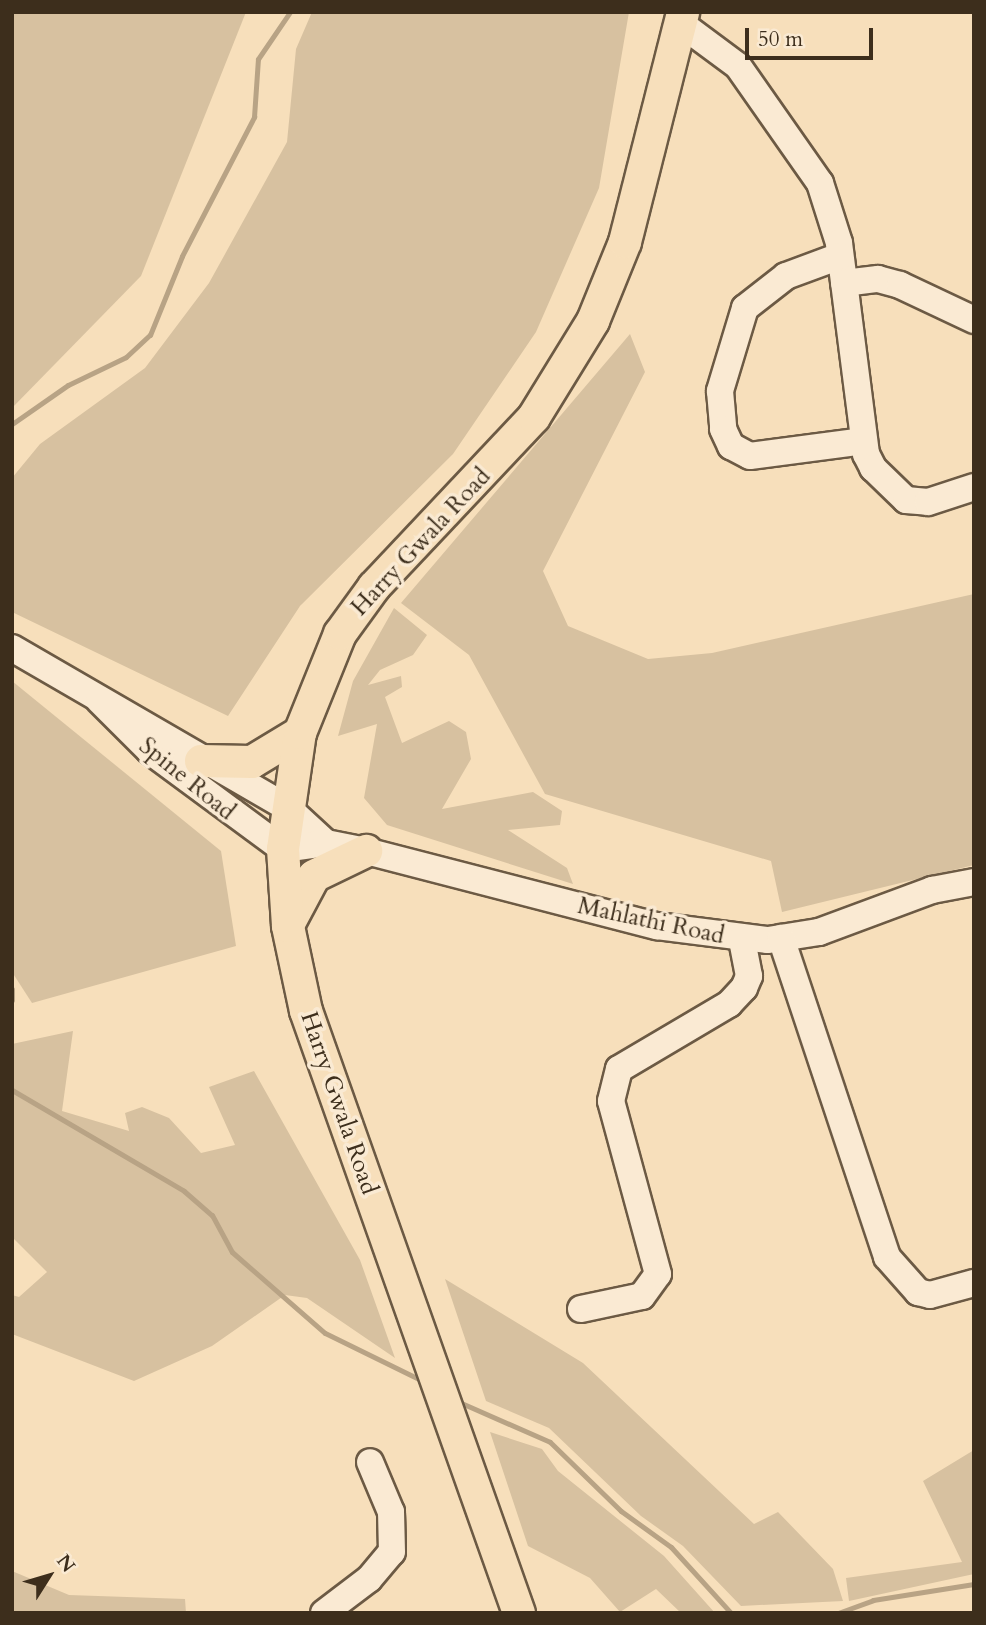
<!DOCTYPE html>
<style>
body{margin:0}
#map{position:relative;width:986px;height:1625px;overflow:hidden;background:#f7dfbb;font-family:Cardo,serif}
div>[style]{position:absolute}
.green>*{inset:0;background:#d7c1a0}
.stream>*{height:5px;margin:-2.5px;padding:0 2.5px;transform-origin:2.5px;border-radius:2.5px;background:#b8a385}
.roads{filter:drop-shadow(2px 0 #6c5a44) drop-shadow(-2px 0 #6c5a44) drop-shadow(0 2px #6c5a44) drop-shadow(0 -2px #6c5a44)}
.minor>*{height:26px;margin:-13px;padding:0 13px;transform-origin:13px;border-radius:13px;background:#faead3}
.major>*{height:32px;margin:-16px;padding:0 16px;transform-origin:16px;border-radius:16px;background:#f7dfbb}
span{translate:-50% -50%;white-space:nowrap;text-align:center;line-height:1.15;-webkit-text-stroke:7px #faead3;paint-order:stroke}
.street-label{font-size:24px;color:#3d2e1c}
.frame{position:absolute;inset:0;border:14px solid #3d2e1c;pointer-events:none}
.north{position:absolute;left:14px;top:1541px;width:70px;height:70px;-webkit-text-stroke:5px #faead3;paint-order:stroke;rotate:53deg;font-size:19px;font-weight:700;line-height:28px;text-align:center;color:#3d2e1c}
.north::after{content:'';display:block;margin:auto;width:24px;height:32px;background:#3d2e1c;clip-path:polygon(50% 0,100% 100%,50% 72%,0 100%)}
.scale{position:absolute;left:745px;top:28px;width:128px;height:32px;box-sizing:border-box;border:4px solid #3d2e1c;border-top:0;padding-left:9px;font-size:21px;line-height:24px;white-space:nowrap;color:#3d2e1c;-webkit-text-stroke:5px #faead3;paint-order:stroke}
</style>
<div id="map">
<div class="green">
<i style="clip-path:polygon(12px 12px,246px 12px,141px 276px,12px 408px)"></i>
<i style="clip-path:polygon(312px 12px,629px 12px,599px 188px,536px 332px,453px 454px,300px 606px,228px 716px,12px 612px,12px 478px,40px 444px,145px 368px,209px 283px,287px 142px,296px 49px)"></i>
<i style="clip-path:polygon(630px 334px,645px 372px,543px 571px,568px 626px,648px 659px,712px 653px,974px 594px,974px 865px,782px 912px,771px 861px,545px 794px,469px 655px,401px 603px)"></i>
<i style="clip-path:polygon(394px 608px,427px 635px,413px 655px,380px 670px,368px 685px,401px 676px,402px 687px,385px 697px,402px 743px,449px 721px,466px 732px,471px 759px,442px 809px,533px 792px,562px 811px,560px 825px,508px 830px,567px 868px,573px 884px,387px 825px,364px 798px,377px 724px,338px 736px,353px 681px)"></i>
<i style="clip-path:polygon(12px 681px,221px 851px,236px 946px,32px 1003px,12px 972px)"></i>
<i style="clip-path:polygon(73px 1031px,62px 1111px,129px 1131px,125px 1113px,142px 1107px,169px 1118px,201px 1153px,235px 1145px,209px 1087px,254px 1071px,360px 1260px,395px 1358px,307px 1298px,285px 1295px,212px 1346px,134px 1381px,12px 1334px,12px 1295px,19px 1297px,47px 1272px,12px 1237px,12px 1044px)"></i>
<i style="clip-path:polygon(445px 1279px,583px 1363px,754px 1524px,778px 1512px,833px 1569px,843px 1601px,741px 1606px,683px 1546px,641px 1516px,549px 1428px,486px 1401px)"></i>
<i style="clip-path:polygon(490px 1432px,542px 1449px,558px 1471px,664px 1556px,715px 1613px,681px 1613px,656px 1589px,620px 1612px,590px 1578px,528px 1546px)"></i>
<i style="clip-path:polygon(974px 1450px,974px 1574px,849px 1601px,846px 1578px,962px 1562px,923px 1481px)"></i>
<i style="clip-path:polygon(12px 1571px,69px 1595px,185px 1599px,186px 1613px,12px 1613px)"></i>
</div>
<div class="stream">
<i style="left:12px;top:424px;width:68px;rotate:-34.9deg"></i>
<i style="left:68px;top:385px;width:64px;rotate:-25.8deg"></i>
<i style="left:126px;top:357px;width:33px;rotate:-43deg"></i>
<i style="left:150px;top:335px;width:85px;rotate:-67.9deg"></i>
<i style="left:182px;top:256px;width:157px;rotate:-62.6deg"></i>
<i style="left:254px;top:117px;width:58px;rotate:-86.1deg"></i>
<i style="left:258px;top:59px;width:57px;rotate:-55.8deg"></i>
<i style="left:12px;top:989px;width:11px;rotate:90deg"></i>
<i style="left:12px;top:1090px;width:199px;rotate:30.4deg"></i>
<i style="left:184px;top:1191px;width:37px;rotate:41deg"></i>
<i style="left:212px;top:1215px;width:42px;rotate:61.6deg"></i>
<i style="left:232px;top:1252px;width:123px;rotate:41.1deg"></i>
<i style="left:325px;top:1333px;width:109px;rotate:26.1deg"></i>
<i style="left:459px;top:1402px;width:99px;rotate:23.7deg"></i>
<i style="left:550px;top:1442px;width:99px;rotate:44.2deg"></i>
<i style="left:621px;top:1511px;width:62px;rotate:35.8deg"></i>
<i style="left:671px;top:1547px;width:89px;rotate:47.7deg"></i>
<i style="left:838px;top:1613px;width:37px;rotate:-20deg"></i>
<i style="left:873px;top:1600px;width:102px;rotate:-9deg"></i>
</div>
<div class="roads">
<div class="minor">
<i style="left:680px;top:23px;width:72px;rotate:36.6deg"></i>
<i style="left:738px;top:66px;width:143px;rotate:55deg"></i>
<i style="left:820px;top:183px;width:63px;rotate:72.4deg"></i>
<i style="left:839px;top:243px;width:213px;rotate:82.7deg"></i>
<i style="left:866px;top:454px;width:16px;rotate:63deg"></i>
<i style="left:873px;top:468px;width:46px;rotate:44.1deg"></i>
<i style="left:906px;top:500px;width:22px;rotate:5deg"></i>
<i style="left:928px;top:502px;width:48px;rotate:-18.1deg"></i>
<i style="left:840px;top:256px;width:58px;rotate:159.7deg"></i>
<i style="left:786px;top:276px;width:52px;rotate:142deg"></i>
<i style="left:745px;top:308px;width:87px;rotate:106.8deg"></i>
<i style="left:720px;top:391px;width:38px;rotate:85deg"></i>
<i style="left:723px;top:429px;width:19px;rotate:65deg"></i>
<i style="left:731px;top:446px;width:21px;rotate:28deg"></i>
<i style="left:750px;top:456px;width:115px;rotate:-7.5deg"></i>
<i style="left:844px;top:283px;width:34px;rotate:-7deg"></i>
<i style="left:878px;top:279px;width:23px;rotate:15deg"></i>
<i style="left:900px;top:285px;width:82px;rotate:25.3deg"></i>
<i style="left:12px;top:648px;width:319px;rotate:30.1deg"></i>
<i style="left:288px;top:808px;width:52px;rotate:42.6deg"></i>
<i style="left:99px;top:700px;width:72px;rotate:45deg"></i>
<i style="left:150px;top:751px;width:165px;rotate:36.4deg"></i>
<i style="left:283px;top:849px;width:43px;rotate:-7.9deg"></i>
<i style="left:326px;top:843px;width:41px;rotate:11.3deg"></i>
<i style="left:366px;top:851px;width:301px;rotate:14.5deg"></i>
<i style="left:657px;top:926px;width:112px;rotate:7.2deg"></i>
<i style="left:768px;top:940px;width:52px;rotate:-8.9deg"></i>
<i style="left:819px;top:932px;width:121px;rotate:-20.4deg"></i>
<i style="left:932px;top:890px;width:43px;rotate:-10.8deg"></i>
<i style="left:781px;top:938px;width:336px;rotate:71.6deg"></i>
<i style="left:887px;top:1257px;width:47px;rotate:48.5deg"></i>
<i style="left:918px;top:1292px;width:12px;rotate:14deg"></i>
<i style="left:930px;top:1295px;width:46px;rotate:-15.3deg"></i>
<i style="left:581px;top:1309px;width:62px;rotate:-12deg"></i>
<i style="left:642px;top:1296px;width:27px;rotate:-54deg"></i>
<i style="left:658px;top:1274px;width:179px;rotate:-105.2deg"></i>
<i style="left:611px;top:1101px;width:33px;rotate:-76deg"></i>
<i style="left:619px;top:1069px;width:128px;rotate:-30.6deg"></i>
<i style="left:729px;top:1004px;width:22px;rotate:-47deg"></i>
<i style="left:744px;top:988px;width:13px;rotate:-67deg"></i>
<i style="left:749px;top:976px;width:38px;rotate:-101deg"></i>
<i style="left:324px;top:1613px;width:56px;rotate:-37.1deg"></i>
<i style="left:369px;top:1579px;width:35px;rotate:-50deg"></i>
<i style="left:392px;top:1552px;width:40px;rotate:-91.4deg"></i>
<i style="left:391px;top:1512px;width:54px;rotate:-112.8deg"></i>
</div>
<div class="major">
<i style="left:201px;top:761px;width:51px;rotate:1.1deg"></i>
<i style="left:252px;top:762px;width:56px;rotate:-31.1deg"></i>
<i style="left:288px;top:925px;width:55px;rotate:-62deg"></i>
<i style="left:314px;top:876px;width:58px;rotate:-25.7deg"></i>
<i style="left:519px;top:1613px;width:639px;rotate:-109.48deg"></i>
<i style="left:306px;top:1011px;width:87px;rotate:-102deg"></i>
<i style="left:288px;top:926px;width:77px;rotate:-93.7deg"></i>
<i style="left:283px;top:849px;width:117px;rotate:-81.7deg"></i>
<i style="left:300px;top:733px;width:107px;rotate:-68deg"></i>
<i style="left:340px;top:634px;width:58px;rotate:-54.1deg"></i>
<i style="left:374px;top:587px;width:233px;rotate:-46.7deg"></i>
<i style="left:534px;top:417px;width:113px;rotate:-58.4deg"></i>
<i style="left:593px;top:321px;width:85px;rotate:-67.9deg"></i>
<i style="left:625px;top:242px;width:237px;rotate:-75.8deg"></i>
</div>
</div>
<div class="street-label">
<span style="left:421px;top:542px;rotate:-47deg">Harry Gwala Road</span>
<span style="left:187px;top:779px;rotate:39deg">Spine Road</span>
<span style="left:651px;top:921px;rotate:12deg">Mahlathi Road</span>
<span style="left:339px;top:1103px;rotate:71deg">Harry Gwala Road</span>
</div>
<div class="frame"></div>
<div class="north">N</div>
<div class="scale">50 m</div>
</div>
